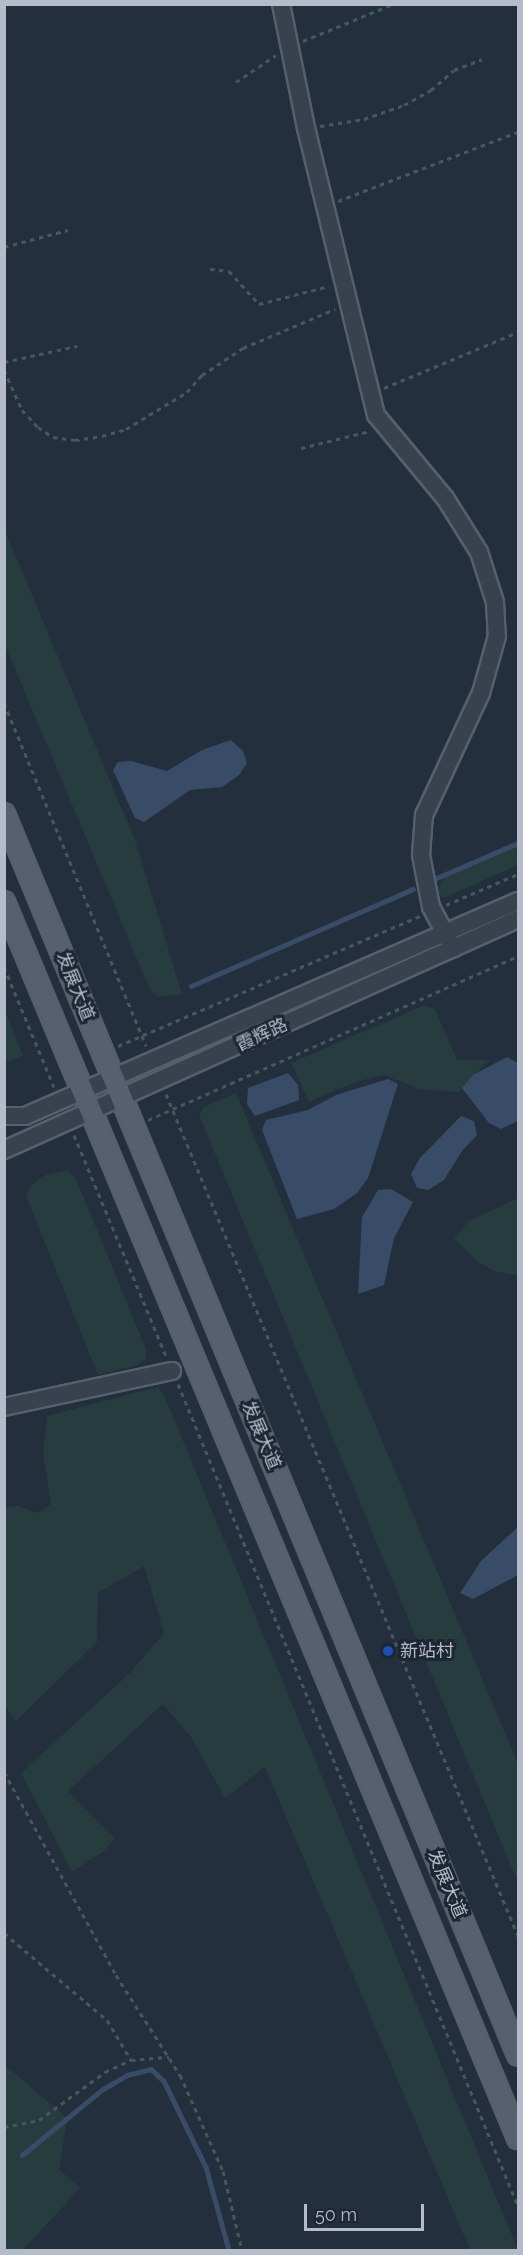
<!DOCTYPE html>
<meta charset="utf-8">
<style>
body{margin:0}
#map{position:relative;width:523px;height:2255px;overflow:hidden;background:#242f3e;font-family:Raleway,"Noto Sans SC",sans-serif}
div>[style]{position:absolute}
.green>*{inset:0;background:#263c3f}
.water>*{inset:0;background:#394c67}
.stream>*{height:4.5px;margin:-2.25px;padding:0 2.25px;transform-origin:2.25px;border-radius:2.25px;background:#394c67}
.path>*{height:3px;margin-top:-1.5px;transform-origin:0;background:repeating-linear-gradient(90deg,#44595c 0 4.5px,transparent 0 9px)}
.roads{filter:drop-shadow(2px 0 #565f6c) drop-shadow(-2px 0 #565f6c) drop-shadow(0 2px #565f6c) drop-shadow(0 -2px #565f6c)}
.minor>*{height:16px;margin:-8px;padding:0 8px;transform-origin:8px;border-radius:8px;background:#38414e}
.major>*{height:20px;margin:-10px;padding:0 10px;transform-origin:10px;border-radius:10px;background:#56606e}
.dots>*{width:16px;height:16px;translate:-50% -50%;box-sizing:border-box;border:3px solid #1d2633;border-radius:50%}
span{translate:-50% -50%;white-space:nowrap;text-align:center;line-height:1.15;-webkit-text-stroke:6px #1d2633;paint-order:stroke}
.street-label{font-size:18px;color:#b4bcc9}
.poi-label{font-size:18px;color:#b4bcc9}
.left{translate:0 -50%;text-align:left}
.frame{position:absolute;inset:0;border:6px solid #b4bcc9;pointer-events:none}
.scale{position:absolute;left:304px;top:2204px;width:120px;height:27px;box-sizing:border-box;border:3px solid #b4bcc9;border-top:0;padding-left:8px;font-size:18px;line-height:21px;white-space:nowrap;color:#b4bcc9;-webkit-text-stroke:4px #1d2633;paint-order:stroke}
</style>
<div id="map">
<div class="green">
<i style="clip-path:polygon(4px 528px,136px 843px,182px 994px,158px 997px,150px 990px,5px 645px)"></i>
<i style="clip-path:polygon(518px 843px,518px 865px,444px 898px,437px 891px,447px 873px)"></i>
<i style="clip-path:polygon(423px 1006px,435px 1009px,457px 1060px,489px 1060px,459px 1092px,419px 1089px,384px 1075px,355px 1082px,309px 1102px,291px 1063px)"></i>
<i style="clip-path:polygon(4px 1008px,23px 1056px,5px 1063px,4px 1063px)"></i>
<i style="clip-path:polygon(236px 1093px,518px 1764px,518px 1883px,199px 1115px,204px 1107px)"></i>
<i style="clip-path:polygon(67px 1170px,76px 1179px,146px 1349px,146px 1359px,137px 1365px,98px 1375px,26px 1196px,31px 1186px,45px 1175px)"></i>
<i style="clip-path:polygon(518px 1198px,518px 1275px,515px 1275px,494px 1271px,477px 1261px,454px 1238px,469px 1221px)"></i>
<i style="clip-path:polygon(158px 1387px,164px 1395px,518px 2250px,470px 2250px,265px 1767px,225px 1798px,191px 1737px,163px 1704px,68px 1791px,115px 1838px,104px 1851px,72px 1872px,21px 1773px,130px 1673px,164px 1633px,144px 1566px,98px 1593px,97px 1642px,16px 1721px,4px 1705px,5px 1508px,18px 1506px,38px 1513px,51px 1504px,43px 1452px,47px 1416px)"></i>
<i style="clip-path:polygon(4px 2064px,67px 2118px,59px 2169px,80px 2188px,23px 2250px,5px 2250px)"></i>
</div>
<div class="water">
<i style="clip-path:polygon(231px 740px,243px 751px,247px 763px,239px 775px,222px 787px,190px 790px,144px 822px,135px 818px,113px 770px,118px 762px,131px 761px,167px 771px,202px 750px)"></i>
<i style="clip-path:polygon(507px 1057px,518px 1063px,518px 1121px,501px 1129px,489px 1123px,462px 1088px,473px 1075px)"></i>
<i style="clip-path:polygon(288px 1073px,298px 1085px,299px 1100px,255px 1116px,247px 1104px,248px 1088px)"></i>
<i style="clip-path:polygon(388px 1079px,398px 1084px,368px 1178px,357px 1193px,334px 1209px,297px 1219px,262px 1130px,266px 1120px,308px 1110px,336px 1095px)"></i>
<i style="clip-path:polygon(461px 1116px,474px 1121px,477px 1135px,462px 1151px,444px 1180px,428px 1190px,417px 1188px,411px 1174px,420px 1158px)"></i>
<i style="clip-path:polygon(391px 1189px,413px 1202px,394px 1238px,384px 1285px,358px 1294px,362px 1217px,378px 1190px)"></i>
<i style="clip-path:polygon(518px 1527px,518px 1575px,473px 1599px,460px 1593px,481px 1561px)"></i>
</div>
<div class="stream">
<i style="left:432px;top:880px;width:94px;rotate:-23.3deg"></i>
<i style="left:191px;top:986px;width:242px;rotate:-23.6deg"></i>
<i style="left:22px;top:2155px;width:104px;rotate:-39.2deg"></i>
<i style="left:103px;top:2089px;width:28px;rotate:-30deg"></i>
<i style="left:127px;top:2075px;width:25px;rotate:-14deg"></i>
<i style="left:151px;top:2069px;width:18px;rotate:43deg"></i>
<i style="left:164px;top:2081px;width:96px;rotate:64deg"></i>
<i style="left:206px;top:2167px;width:86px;rotate:74.5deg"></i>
</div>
<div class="path">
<i style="left:303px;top:41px;width:97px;rotate:-22.3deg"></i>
<i style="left:236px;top:82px;width:48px;rotate:-34deg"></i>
<i style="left:320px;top:126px;width:45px;rotate:-9deg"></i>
<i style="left:364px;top:119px;width:42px;rotate:-19.3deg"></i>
<i style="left:404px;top:105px;width:31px;rotate:-29deg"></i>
<i style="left:431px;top:90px;width:30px;rotate:-41deg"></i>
<i style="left:454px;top:70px;width:30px;rotate:-21deg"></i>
<i style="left:338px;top:201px;width:193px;rotate:-21deg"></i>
<i style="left:4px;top:247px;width:66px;rotate:-14.9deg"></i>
<i style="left:210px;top:269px;width:19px;rotate:6deg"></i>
<i style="left:229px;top:271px;width:45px;rotate:47.7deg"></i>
<i style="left:259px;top:304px;width:72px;rotate:-14.4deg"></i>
<i style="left:4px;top:362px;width:75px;rotate:-12.4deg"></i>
<i style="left:4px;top:370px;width:44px;rotate:65.8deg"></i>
<i style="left:22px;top:410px;width:23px;rotate:47deg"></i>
<i style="left:38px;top:427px;width:18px;rotate:34deg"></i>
<i style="left:53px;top:437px;width:22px;rotate:8deg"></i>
<i style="left:75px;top:440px;width:27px;rotate:-8deg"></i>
<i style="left:102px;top:436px;width:25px;rotate:-16deg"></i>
<i style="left:126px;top:429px;width:71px;rotate:-31.2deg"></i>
<i style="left:187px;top:392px;width:23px;rotate:-49deg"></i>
<i style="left:202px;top:375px;width:49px;rotate:-33.4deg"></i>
<i style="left:243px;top:348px;width:100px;rotate:-23deg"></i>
<i style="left:384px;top:388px;width:145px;rotate:-22.7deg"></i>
<i style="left:301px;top:448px;width:71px;rotate:-13.8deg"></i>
<i style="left:4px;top:703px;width:371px;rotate:67.5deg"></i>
<i style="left:446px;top:905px;width:78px;rotate:-23.3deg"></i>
<i style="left:4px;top:967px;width:130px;rotate:67.4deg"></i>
<i style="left:118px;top:1046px;width:329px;rotate:-23.3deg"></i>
<i style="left:166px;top:1094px;width:913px;rotate:67.31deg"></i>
<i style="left:148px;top:1120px;width:405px;rotate:-23.9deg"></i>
<i style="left:74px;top:1135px;width:239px;rotate:67.4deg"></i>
<i style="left:178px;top:1384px;width:890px;rotate:67.53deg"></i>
<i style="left:4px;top:1772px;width:232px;rotate:61.1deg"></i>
<i style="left:116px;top:1975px;width:119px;rotate:57.4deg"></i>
<i style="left:180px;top:2075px;width:105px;rotate:65.9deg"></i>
<i style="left:223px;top:2171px;width:81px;rotate:76.5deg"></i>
<i style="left:4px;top:1933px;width:135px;rotate:40.2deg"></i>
<i style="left:107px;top:2020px;width:47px;rotate:59deg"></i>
<i style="left:4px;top:2127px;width:36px;rotate:-11deg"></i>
<i style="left:39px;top:2120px;width:82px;rotate:-36deg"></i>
<i style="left:105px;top:2072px;width:29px;rotate:-25deg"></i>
<i style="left:131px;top:2060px;width:38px;rotate:-5deg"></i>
</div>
<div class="roads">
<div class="minor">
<i style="left:281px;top:4px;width:126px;rotate:78.6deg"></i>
<i style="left:306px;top:128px;width:295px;rotate:76.3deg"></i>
<i style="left:376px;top:415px;width:108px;rotate:50.3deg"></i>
<i style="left:445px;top:498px;width:64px;rotate:57.8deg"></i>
<i style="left:479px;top:552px;width:52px;rotate:72.3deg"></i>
<i style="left:495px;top:602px;width:34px;rotate:87deg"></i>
<i style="left:497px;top:636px;width:59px;rotate:105.7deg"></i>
<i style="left:481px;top:693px;width:135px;rotate:115deg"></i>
<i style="left:424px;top:815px;width:40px;rotate:94.3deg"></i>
<i style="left:421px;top:855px;width:53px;rotate:79.1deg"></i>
<i style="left:431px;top:907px;width:47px;rotate:61.8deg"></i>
<i style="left:4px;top:1116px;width:21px"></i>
<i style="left:25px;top:1116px;width:538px;rotate:-23.56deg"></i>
<i style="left:4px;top:1150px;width:564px;rotate:-24.2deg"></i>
<i style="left:4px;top:1407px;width:172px;rotate:-12.1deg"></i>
</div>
<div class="major">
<i style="left:4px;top:814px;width:1343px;rotate:67.5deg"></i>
<i style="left:4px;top:902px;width:1339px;rotate:67.42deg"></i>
</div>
</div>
<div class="dots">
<i style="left:388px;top:1651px;background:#1a4fb4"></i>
</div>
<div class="street-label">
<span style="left:75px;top:986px;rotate:68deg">发展大道</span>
<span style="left:262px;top:1035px;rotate:-25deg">霞辉路</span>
<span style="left:261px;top:1435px;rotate:67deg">发展大道</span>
<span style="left:447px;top:1884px;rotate:67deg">发展大道</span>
</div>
<div class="poi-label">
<span class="left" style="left:400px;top:1651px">新站村</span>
</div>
<div class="frame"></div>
<div class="scale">50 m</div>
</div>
